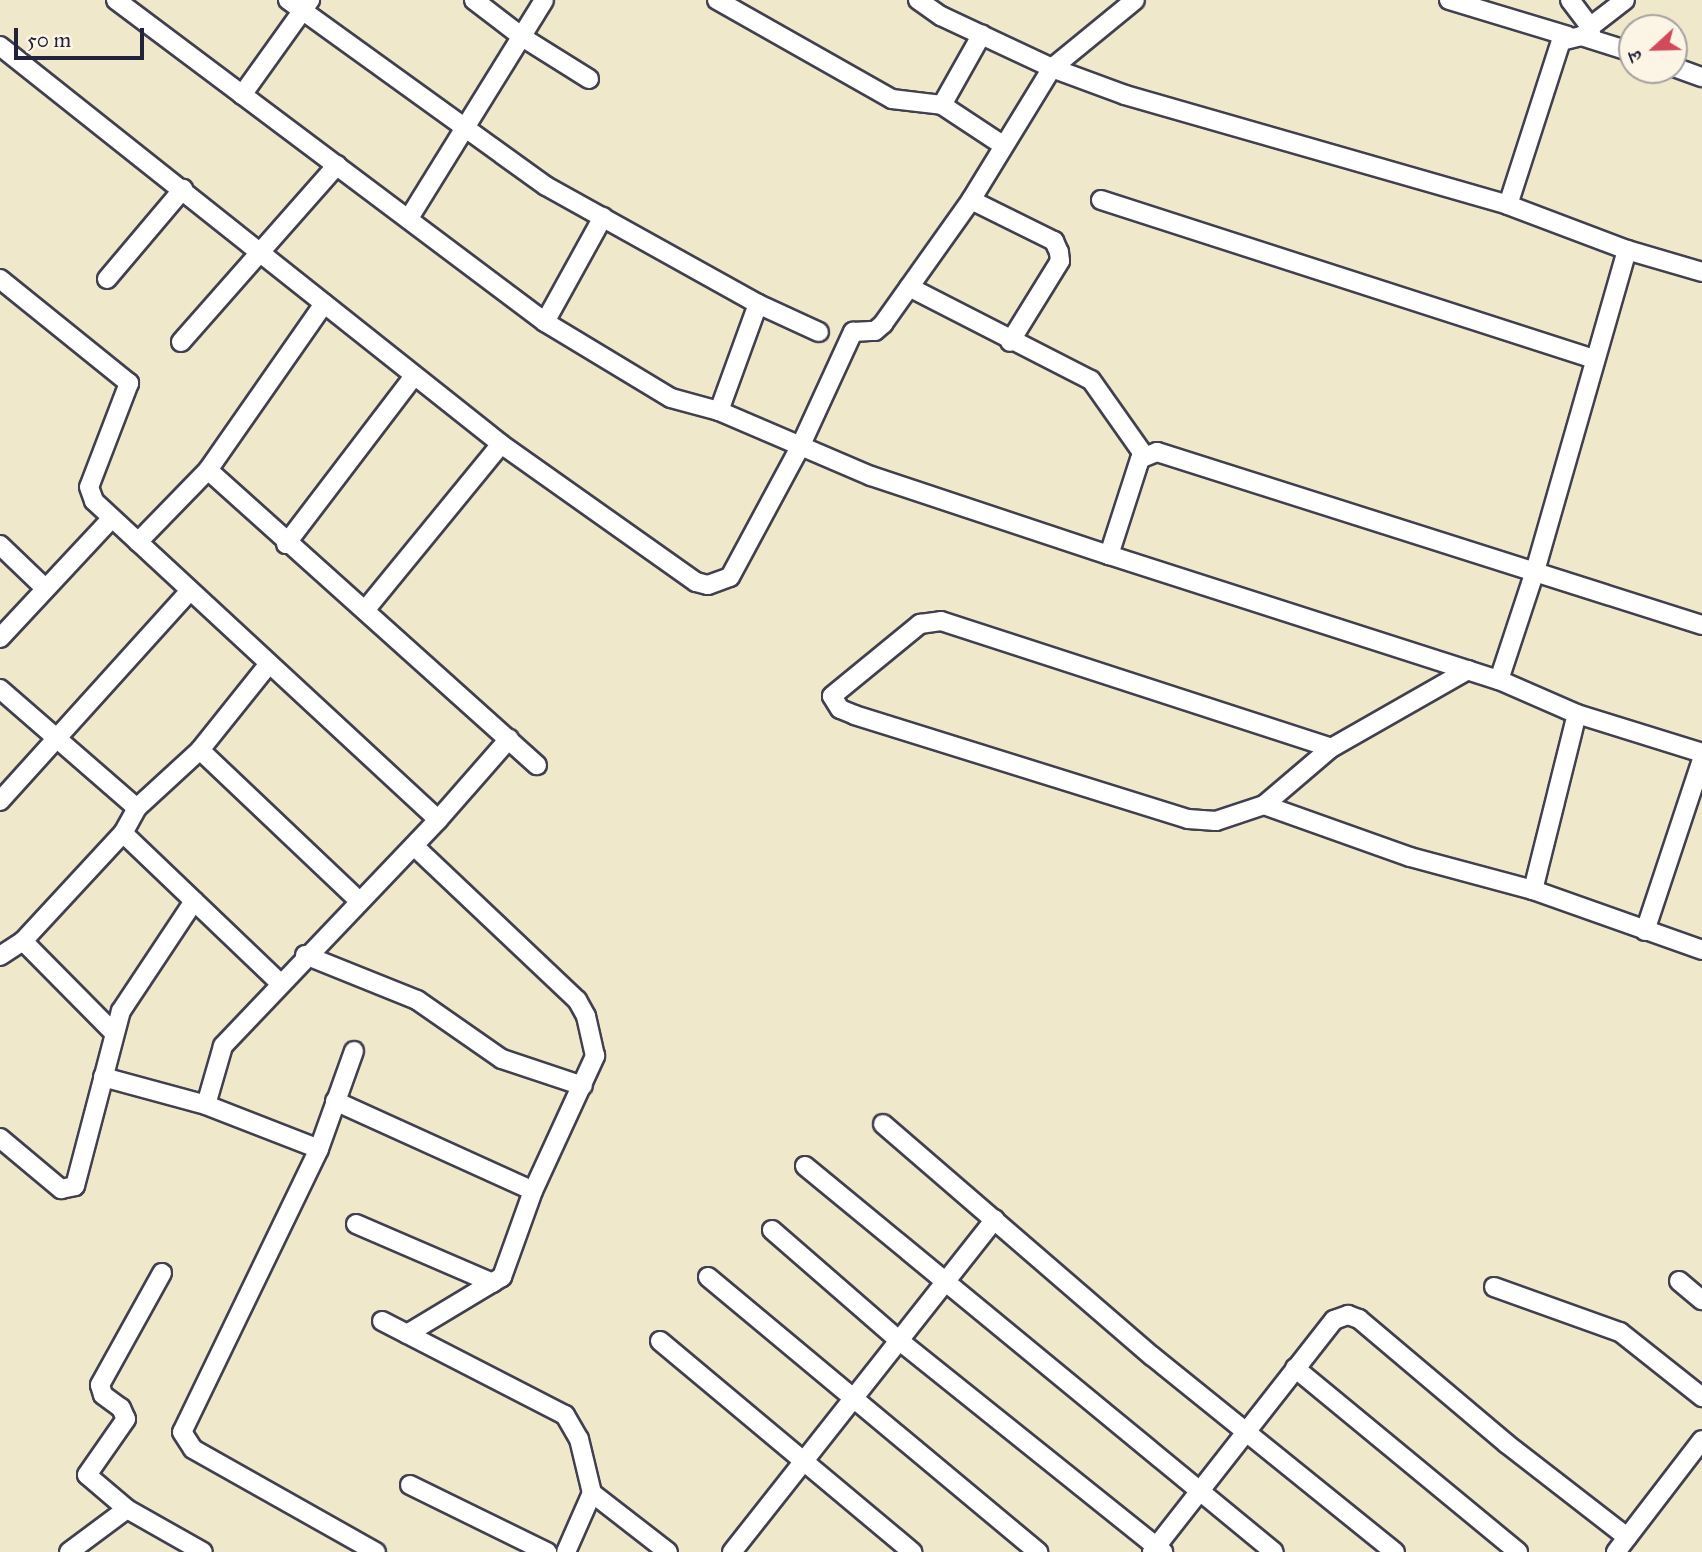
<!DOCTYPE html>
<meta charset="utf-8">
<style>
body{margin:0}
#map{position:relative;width:1702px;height:1552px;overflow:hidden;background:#f0e8cb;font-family:"IM FELL Great Primer","Noto Serif Devanagari",serif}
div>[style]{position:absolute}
.roads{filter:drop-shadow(2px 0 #414051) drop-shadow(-2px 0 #414051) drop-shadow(0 2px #414051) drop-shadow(0 -2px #414051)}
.minor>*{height:18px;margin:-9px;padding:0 9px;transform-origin:9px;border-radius:9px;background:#fff}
span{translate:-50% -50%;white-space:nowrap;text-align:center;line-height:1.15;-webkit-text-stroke:5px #fcf5e5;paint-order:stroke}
.north{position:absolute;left:1618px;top:14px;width:70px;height:70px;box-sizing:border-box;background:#fcf5e5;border:2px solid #a5a1a1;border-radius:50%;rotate:248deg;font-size:19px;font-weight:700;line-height:28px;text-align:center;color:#22223b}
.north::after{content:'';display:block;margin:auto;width:24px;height:32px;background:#d1495b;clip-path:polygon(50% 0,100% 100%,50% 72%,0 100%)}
.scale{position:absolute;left:14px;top:28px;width:130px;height:32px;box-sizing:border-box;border:4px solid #22223b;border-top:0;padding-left:9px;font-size:21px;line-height:24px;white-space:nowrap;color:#22223b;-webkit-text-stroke:5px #fcf5e5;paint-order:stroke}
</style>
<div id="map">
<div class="roads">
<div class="minor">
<i style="left:116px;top:0;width:536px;rotate:36.89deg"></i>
<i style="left:545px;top:322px;width:147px;rotate:31.1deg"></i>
<i style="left:671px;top:398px;width:50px;rotate:15.2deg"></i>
<i style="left:719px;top:411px;width:165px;rotate:23.2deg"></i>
<i style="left:871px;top:476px;width:251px;rotate:18.4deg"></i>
<i style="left:288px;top:0;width:318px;rotate:35.8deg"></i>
<i style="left:546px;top:186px;width:243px;rotate:29.1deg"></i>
<i style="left:758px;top:304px;width:67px;rotate:24.7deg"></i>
<i style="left:474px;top:0;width:61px;rotate:37.6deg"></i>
<i style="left:522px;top:37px;width:79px;rotate:32.1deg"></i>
<i style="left:717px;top:0;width:201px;rotate:29.5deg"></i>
<i style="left:892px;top:99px;width:50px;rotate:6.8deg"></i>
<i style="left:942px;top:105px;width:74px;rotate:33.5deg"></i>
<i style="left:918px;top:0;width:28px;rotate:35deg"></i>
<i style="left:941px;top:16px;width:123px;rotate:25.1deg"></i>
<i style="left:1052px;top:68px;width:78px;rotate:20.3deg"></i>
<i style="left:1125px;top:95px;width:398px;rotate:16deg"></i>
<i style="left:1508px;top:205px;width:127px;rotate:20.7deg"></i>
<i style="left:1627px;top:250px;width:78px;rotate:16.3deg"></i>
<i style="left:1449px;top:0;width:124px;rotate:16.8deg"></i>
<i style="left:1570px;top:0;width:34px;rotate:53deg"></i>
<i style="left:1590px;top:27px;width:12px;rotate:81deg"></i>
<i style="left:1590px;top:27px;width:44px;rotate:-37.6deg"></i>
<i style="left:0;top:46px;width:640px;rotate:38.46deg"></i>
<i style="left:501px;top:444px;width:239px;rotate:35.3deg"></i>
<i style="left:696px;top:582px;width:12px;rotate:14deg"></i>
<i style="left:708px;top:585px;width:23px;rotate:-20deg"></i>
<i style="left:730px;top:577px;width:148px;rotate:-61.7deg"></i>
<i style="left:800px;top:447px;width:127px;rotate:-65.3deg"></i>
<i style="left:853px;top:332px;width:22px;rotate:-3deg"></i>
<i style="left:875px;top:331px;width:11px;rotate:-41deg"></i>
<i style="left:883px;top:324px;width:152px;rotate:-54.6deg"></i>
<i style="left:971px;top:200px;width:155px;rotate:-58.5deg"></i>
<i style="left:1052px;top:68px;width:107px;rotate:-39.3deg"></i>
<i style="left:1674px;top:67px;width:30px;rotate:20deg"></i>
<i style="left:242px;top:95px;width:117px;rotate:-54.4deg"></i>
<i style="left:942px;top:105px;width:81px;rotate:-60.6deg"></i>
<i style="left:971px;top:200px;width:93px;rotate:26.3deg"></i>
<i style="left:1054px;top:241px;width:12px;rotate:66deg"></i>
<i style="left:1059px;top:252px;width:9px;rotate:84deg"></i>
<i style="left:1060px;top:261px;width:95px;rotate:121.7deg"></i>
<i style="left:1101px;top:200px;width:518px;rotate:17.88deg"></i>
<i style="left:1508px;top:205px;width:172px;rotate:-72.1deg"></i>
<i style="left:1561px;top:41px;width:21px;rotate:-14deg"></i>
<i style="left:1581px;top:36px;width:53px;rotate:17.4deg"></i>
<i style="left:409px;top:218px;width:256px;rotate:-58.2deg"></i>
<i style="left:0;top:279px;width:166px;rotate:38.9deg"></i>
<i style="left:129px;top:383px;width:111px;rotate:111deg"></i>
<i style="left:89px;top:487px;width:15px;rotate:70deg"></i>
<i style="left:94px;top:501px;width:469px;rotate:42.8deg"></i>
<i style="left:438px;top:820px;width:312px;rotate:133.6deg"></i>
<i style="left:223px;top:1046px;width:61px;rotate:106.1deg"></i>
<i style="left:107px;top:279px;width:118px;rotate:-49.8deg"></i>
<i style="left:909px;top:287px;width:204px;rotate:27.1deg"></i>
<i style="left:1091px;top:380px;width:92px;rotate:54.8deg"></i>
<i style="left:545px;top:322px;width:120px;rotate:-61.1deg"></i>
<i style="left:181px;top:342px;width:236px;rotate:-48.6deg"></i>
<i style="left:719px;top:411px;width:114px;rotate:-70deg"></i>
<i style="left:208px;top:470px;width:442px;rotate:41.9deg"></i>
<i style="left:138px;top:542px;width:100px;rotate:-45.8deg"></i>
<i style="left:208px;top:470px;width:203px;rotate:-55.1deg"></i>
<i style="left:286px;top:544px;width:211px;rotate:-52.7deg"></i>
<i style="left:0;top:545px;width:61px;rotate:43.7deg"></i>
<i style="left:366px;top:609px;width:213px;rotate:-50.7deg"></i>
<i style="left:1702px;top:625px;width:572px;rotate:-162.39deg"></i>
<i style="left:1157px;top:452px;width:18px;rotate:158deg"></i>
<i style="left:1140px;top:459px;width:101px;rotate:107.9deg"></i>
<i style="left:1109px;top:555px;width:410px;rotate:17.8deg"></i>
<i style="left:1499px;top:680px;width:85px;rotate:23.6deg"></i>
<i style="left:1577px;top:714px;width:131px;rotate:17.3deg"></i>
<i style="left:0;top:638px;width:163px;rotate:-47deg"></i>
<i style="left:268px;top:665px;width:109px;rotate:128.7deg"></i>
<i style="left:200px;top:750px;width:86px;rotate:137.4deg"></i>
<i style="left:137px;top:808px;width:29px;rotate:119deg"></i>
<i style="left:123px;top:833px;width:216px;rotate:43.7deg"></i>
<i style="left:1468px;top:670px;width:158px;rotate:150.3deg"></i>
<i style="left:1331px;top:748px;width:88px;rotate:139.6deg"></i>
<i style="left:1264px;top:805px;width:155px;rotate:19.6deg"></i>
<i style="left:1410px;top:857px;width:127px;rotate:15deg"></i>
<i style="left:1533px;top:890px;width:179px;rotate:19.5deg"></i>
<i style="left:1499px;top:680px;width:115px;rotate:-71.7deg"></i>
<i style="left:1535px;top:571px;width:334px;rotate:-74deg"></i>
<i style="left:0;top:689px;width:181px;rotate:41deg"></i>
<i style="left:200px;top:750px;width:218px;rotate:43.5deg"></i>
<i style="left:0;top:801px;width:282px;rotate:-47.9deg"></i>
<i style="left:1264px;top:805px;width:51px;rotate:161.6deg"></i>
<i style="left:1216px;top:821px;width:28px;rotate:-176deg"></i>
<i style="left:1188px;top:819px;width:349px;rotate:-162.7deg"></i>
<i style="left:855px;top:715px;width:16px;rotate:-158deg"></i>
<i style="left:840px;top:709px;width:15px;rotate:-122deg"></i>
<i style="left:832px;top:696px;width:114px;rotate:-39.3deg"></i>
<i style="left:920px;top:624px;width:21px;rotate:-8deg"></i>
<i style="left:941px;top:621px;width:410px;rotate:18deg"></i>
<i style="left:438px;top:820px;width:108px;rotate:-48.8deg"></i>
<i style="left:1533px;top:890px;width:181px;rotate:-76deg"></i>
<i style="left:1645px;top:931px;width:180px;rotate:-71.6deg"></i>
<i style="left:23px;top:941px;width:128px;rotate:45.3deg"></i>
<i style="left:305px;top:955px;width:121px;rotate:21.9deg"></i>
<i style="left:417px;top:1000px;width:103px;rotate:34.8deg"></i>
<i style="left:502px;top:1059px;width:85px;rotate:18.4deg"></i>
<i style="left:0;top:956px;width:27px;rotate:-33deg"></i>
<i style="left:23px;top:941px;width:147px;rotate:-47.2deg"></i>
<i style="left:354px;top:1051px;width:104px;rotate:109.7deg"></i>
<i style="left:319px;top:1149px;width:314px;rotate:115.8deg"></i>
<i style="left:182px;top:1432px;width:20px;rotate:57deg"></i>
<i style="left:193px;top:1449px;width:210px;rotate:29.4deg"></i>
<i style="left:103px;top:1077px;width:107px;rotate:15.2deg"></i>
<i style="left:206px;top:1105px;width:121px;rotate:21.3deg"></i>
<i style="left:335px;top:1101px;width:217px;rotate:24.4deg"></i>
<i style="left:883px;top:1124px;width:355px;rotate:40.8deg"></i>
<i style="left:1152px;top:1356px;width:312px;rotate:38.9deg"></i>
<i style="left:0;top:1138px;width:80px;rotate:39.9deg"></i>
<i style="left:61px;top:1189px;width:14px;rotate:-12deg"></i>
<i style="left:75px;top:1186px;width:181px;rotate:-75.3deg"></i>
<i style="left:121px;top:1011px;width:132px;rotate:-56.4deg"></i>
<i style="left:805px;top:1166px;width:607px;rotate:39.46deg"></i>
<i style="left:356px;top:1224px;width:149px;rotate:23.3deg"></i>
<i style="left:772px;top:1230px;width:171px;rotate:41deg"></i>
<i style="left:901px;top:1342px;width:336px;rotate:38.7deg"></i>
<i style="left:162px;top:1273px;width:128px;rotate:119deg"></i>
<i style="left:100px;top:1385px;width:10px;rotate:73deg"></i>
<i style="left:103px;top:1395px;width:22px;rotate:36deg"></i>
<i style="left:121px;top:1408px;width:12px;rotate:66deg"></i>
<i style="left:126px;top:1419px;width:68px;rotate:124.9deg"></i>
<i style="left:87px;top:1475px;width:52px;rotate:40.4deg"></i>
<i style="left:127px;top:1509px;width:87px;rotate:29.5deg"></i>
<i style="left:708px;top:1277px;width:430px;rotate:39.8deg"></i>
<i style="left:1679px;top:1281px;width:30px;rotate:40deg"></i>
<i style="left:1494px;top:1287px;width:134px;rotate:19.7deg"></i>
<i style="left:1620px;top:1332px;width:105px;rotate:38.4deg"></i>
<i style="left:382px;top:1321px;width:206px;rotate:27.2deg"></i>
<i style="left:565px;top:1415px;width:28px;rotate:60deg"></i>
<i style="left:579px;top:1439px;width:56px;rotate:76.5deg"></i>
<i style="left:592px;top:1493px;width:64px;rotate:113.8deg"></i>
<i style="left:407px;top:1334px;width:111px;rotate:-31deg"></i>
<i style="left:502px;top:1277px;width:91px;rotate:-70.2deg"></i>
<i style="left:533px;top:1191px;width:149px;rotate:-65.3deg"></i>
<i style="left:595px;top:1056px;width:41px;rotate:-102.7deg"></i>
<i style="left:586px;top:1016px;width:18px;rotate:-119deg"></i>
<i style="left:577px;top:1000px;width:223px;rotate:-136.6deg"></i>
<i style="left:660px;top:1341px;width:329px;rotate:39.9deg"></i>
<i style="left:1295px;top:1368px;width:289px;rotate:39.5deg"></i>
<i style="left:410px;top:1485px;width:153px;rotate:26.1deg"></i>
<i style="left:592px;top:1493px;width:96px;rotate:37.8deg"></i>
<i style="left:69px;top:1552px;width:72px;rotate:-36.6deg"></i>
<i style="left:732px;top:1552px;width:424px;rotate:-51.7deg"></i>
<i style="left:1152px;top:1552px;width:295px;rotate:-51.9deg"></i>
<i style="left:1334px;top:1320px;width:15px;rotate:-20deg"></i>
<i style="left:1348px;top:1315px;width:12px;rotate:20deg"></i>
<i style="left:1359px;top:1319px;width:194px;rotate:40.2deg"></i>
<i style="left:1507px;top:1444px;width:152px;rotate:37.8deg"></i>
<i style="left:1616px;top:1552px;width:141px;rotate:-52.5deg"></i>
</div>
</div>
<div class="north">उ</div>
<div class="scale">50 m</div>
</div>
